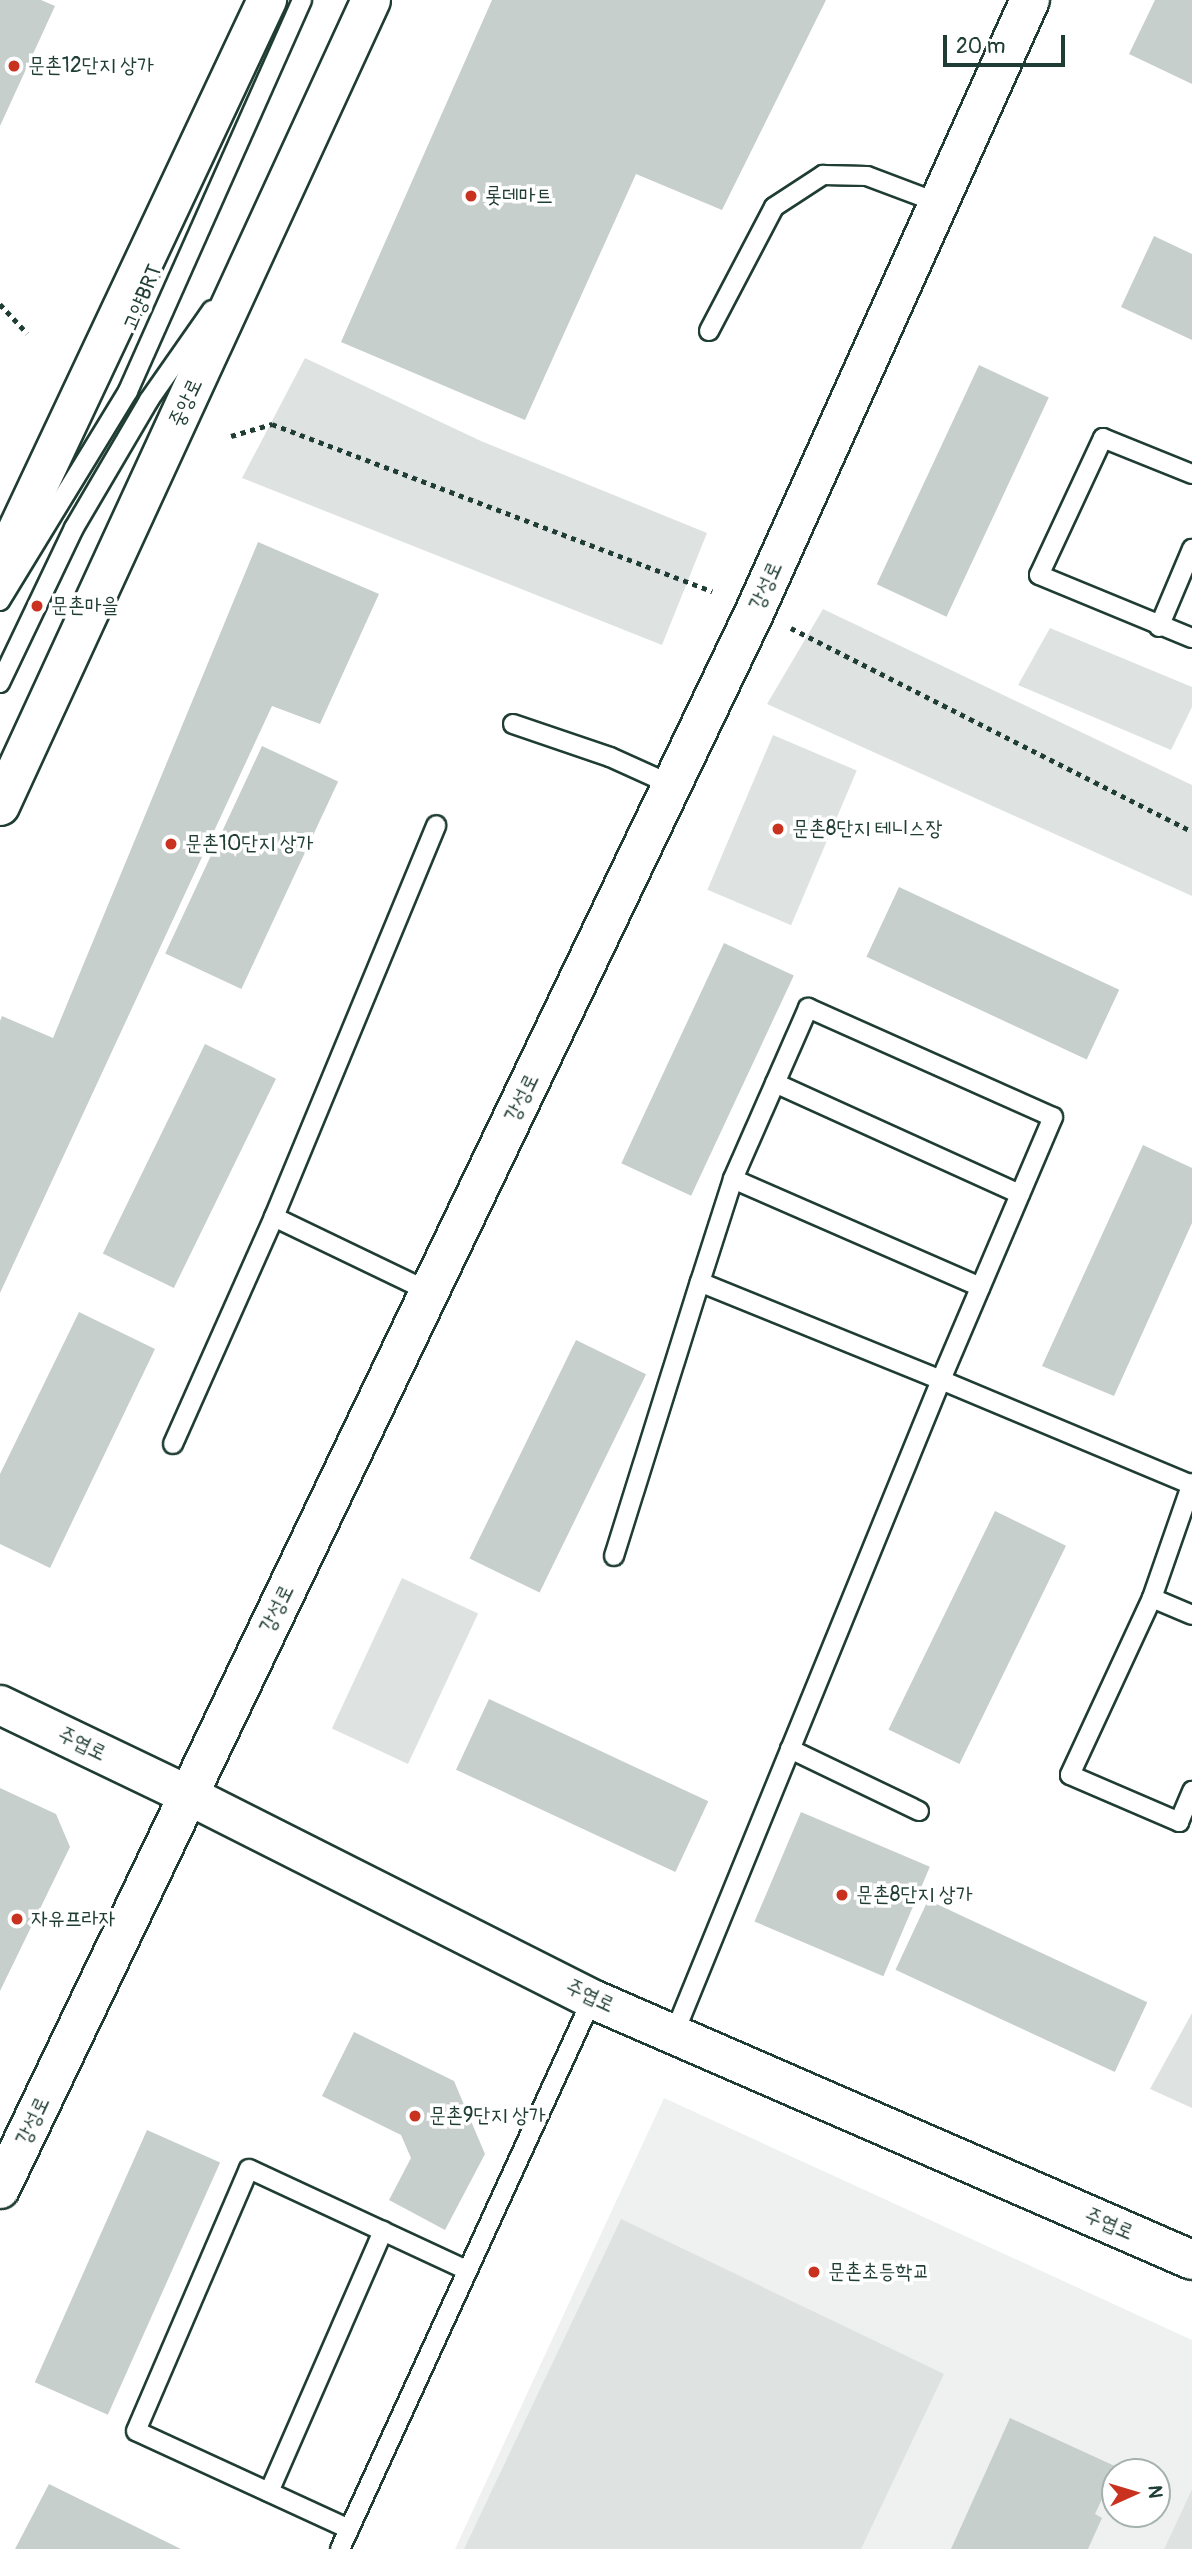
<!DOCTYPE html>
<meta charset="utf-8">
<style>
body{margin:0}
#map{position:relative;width:1192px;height:2549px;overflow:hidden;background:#fff;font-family:Pangolin,"Poor Story",sans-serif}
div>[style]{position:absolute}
.built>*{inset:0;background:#eef1f0}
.green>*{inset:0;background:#dee3e2;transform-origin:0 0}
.building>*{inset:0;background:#c7cfcc;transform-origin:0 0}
.path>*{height:4.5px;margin-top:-2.25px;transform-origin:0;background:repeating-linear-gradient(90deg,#1f3d34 0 5px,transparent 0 10px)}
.roads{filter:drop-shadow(2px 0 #1f3d34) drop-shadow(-2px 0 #1f3d34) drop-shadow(0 2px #1f3d34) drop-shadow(0 -2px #1f3d34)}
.service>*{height:18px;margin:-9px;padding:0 9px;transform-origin:9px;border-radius:9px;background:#fff}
.tertiary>*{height:38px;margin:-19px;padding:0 19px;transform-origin:19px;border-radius:19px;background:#fff}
.primary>*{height:38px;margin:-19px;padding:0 19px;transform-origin:19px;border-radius:19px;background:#fff}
.dots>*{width:19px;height:19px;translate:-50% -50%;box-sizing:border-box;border:4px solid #fff;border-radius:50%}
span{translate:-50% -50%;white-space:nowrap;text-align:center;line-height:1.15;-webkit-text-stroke:7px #fff;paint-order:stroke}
.poi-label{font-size:21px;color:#1f3d34}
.left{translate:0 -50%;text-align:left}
.street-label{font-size:21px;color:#1f3d34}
.north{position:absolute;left:1101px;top:2458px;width:70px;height:70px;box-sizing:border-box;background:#fff;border:2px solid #a5b1ae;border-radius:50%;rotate:86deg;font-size:19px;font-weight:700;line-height:28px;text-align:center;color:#1f3d34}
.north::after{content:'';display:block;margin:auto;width:24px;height:32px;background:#c8321e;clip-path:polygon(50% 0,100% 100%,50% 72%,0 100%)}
.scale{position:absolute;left:943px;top:35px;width:122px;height:32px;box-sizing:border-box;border:4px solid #1f3d34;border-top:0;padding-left:9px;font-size:21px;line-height:24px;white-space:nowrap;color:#1f3d34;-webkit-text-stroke:5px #fff;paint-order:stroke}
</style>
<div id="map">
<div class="built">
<i style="clip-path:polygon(evenodd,664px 2098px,1192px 2340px,1192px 2489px,1164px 2549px,455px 2549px,664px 2098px,1115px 2472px,1157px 2472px,1157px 2514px,1115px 2514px,1115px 2472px)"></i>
</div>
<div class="green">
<i style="clip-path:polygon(305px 358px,481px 441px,707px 533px,662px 645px,242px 478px)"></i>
<i style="clip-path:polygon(823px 609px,1192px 785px,1192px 896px,767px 704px)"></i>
<i style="clip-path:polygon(1050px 628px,1192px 687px,1192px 707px,1171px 750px,1018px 685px)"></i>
<i style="left:773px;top:735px;width:91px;height:168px;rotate:23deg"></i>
<i style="left:402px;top:1578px;width:84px;height:166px;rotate:25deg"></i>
<i style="clip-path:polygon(1192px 2013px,1192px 2108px,1150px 2089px)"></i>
<i style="clip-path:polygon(621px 2219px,944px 2374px,861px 2549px,464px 2549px)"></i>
<i style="clip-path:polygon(1192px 2489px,1192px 2549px,1164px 2549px)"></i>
</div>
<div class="building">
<i style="clip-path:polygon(0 0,41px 0,55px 6px,0 126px)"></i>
<i style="clip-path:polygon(492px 0,826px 0,722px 210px,636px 174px,525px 420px,341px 342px)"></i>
<i style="clip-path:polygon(1155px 0,1192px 0,1192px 84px,1129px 54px)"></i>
<i style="clip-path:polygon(1154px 236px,1192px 254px,1192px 340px,1121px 307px)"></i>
<i style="left:979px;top:365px;width:77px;height:242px;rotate:25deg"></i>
<i style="clip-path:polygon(258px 542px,379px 594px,320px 724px,272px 706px,0 1293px,0 1021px,2px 1016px,53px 1038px)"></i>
<i style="left:262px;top:746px;width:84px;height:229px;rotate:25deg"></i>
<i style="left:899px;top:887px;width:243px;height:77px;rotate:25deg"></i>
<i style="left:724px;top:943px;width:77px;height:243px;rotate:25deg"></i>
<i style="left:205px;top:1044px;width:79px;height:233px;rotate:26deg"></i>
<i style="clip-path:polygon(1143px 1145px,1192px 1168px,1192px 1223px,1114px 1396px,1042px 1366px)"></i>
<i style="clip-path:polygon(79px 1312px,155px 1349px,50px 1568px,0 1544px,0 1474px)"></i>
<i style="left:576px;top:1340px;width:78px;height:243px;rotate:26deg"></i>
<i style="left:995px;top:1511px;width:79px;height:243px;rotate:26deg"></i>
<i style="left:489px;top:1699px;width:242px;height:78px;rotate:25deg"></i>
<i style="clip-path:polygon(0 1788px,56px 1814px,70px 1847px,0 1991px)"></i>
<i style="left:801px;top:1812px;width:140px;height:119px;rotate:23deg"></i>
<i style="left:928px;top:1900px;width:242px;height:77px;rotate:25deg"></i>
<i style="clip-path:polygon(354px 2032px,454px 2081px,485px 2154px,445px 2230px,389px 2200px,411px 2158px,401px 2135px,322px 2096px)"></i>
<i style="left:147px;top:2130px;width:80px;height:276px;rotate:24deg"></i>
<i style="clip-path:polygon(1010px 2418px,1117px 2467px,1095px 2514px,1102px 2518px,1088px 2549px,951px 2549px)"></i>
<i style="clip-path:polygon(49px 2484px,181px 2549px,15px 2549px)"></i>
</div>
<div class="path">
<i style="left:0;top:304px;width:40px;rotate:47deg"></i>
<i style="left:231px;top:436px;width:43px;rotate:-16.3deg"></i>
<i style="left:272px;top:424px;width:471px;rotate:20.8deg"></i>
<i style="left:791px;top:628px;width:449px;rotate:26.9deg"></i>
</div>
<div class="roads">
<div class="service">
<i style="left:709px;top:331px;width:140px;rotate:-62.3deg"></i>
<i style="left:774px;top:207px;width:59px;rotate:-33.1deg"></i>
<i style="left:823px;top:175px;width:44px;rotate:1.3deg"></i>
<i style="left:867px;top:176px;width:77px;rotate:20.6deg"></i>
<i style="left:1192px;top:474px;width:96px;rotate:-158deg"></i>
<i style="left:1103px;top:438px;width:151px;rotate:115deg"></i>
<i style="left:1039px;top:575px;width:165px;rotate:22.4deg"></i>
<i style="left:0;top:601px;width:246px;rotate:-58.6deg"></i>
<i style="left:128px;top:391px;width:428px;rotate:-66deg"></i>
<i style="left:1159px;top:627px;width:85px;rotate:-67.1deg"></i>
<i style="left:0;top:683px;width:172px;rotate:-64.5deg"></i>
<i style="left:74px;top:528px;width:148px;rotate:-59.6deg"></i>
<i style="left:149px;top:400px;width:110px;rotate:-55deg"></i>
<i style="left:513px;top:724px;width:102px;rotate:18.8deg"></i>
<i style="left:610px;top:757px;width:68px;rotate:24.3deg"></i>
<i style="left:775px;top:1083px;width:269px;rotate:24.4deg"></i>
<i style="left:733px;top:1179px;width:270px;rotate:23.6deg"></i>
<i style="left:274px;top:1217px;width:173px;rotate:25.7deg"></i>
<i style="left:173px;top:1444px;width:248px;rotate:-66deg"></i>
<i style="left:274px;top:1217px;width:424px;rotate:-67.5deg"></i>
<i style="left:1192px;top:1483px;width:122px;rotate:109.2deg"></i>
<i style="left:1152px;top:1598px;width:195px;rotate:114.9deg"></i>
<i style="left:1070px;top:1775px;width:119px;rotate:23.3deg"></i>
<i style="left:1179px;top:1822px;width:34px;rotate:-67deg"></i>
<i style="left:614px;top:1556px;width:287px;rotate:-72.6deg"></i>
<i style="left:700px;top:1282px;width:108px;rotate:-72.2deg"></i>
<i style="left:733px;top:1179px;width:187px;rotate:-66.3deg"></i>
<i style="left:808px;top:1008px;width:268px;rotate:24deg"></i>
<i style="left:1053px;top:1117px;width:286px;rotate:113.1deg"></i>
<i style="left:941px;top:1380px;width:260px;rotate:-157.9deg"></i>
<i style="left:1152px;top:1598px;width:43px;rotate:23deg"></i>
<i style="left:790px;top:1749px;width:143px;rotate:25.7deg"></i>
<i style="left:674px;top:2034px;width:706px;rotate:-67.79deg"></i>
<i style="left:941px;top:1380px;width:272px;rotate:22.7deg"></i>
<i style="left:269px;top:2492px;width:285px;rotate:-66.4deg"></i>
<i style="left:349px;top:2529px;width:234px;rotate:-155.3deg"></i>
<i style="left:136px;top:2431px;width:285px;rotate:-66.7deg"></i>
<i style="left:249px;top:2169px;width:240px;rotate:24.9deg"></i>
<i style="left:340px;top:2549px;width:605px;rotate:-65.38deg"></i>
</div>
<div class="tertiary">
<i style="left:0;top:1705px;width:208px;rotate:25.6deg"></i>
<i style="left:188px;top:1795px;width:453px;rotate:26.8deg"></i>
<i style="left:592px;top:1999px;width:654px;rotate:23.51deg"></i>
<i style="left:0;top:2189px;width:1749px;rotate:-64.43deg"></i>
<i style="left:755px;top:611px;width:670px;rotate:-65.77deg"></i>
</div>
<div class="primary">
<i style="left:0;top:567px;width:627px;rotate:-64.78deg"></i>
<i style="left:0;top:806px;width:887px;rotate:-65.28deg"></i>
</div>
</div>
<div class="dots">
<i style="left:14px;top:66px;background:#c8321e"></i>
<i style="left:471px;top:196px;background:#c8321e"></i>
<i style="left:37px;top:606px;background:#c8321e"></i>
<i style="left:778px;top:829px;background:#c8321e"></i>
<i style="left:171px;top:844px;background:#c8321e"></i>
<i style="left:842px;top:1895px;background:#c8321e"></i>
<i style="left:17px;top:1919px;background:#c8321e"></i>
<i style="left:415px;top:2116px;background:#c8321e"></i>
<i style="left:814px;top:2272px;background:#c8321e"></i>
</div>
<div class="poi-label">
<span class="left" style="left:28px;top:66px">문촌12단지 상가</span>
<span class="left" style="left:485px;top:196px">롯데마트</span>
<span class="left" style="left:51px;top:606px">문촌마을</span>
<span class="left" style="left:792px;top:829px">문촌8단지 테니스장</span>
<span class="left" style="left:185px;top:844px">문촌10단지 상가</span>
<span class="left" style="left:856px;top:1895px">문촌8단지 상가</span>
<span class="left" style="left:31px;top:1919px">자유프라자</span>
<span class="left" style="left:429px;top:2116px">문촌9단지 상가</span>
<span class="left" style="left:828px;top:2272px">문촌초등학교</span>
</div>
<div class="street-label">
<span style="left:143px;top:298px;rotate:-67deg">고양BRT</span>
<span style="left:186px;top:403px;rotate:-65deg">중앙로</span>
<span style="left:766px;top:586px;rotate:-66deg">강성로</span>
<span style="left:522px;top:1098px;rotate:-64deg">강성로</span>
<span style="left:277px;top:1609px;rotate:-64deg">강성로</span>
<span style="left:82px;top:1744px;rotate:26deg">주엽로</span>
<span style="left:590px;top:1996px;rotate:25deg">주엽로</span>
<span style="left:33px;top:2121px;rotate:-65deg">강성로</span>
<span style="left:1109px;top:2224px;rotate:23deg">주엽로</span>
</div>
<div class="north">N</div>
<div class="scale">20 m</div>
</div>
